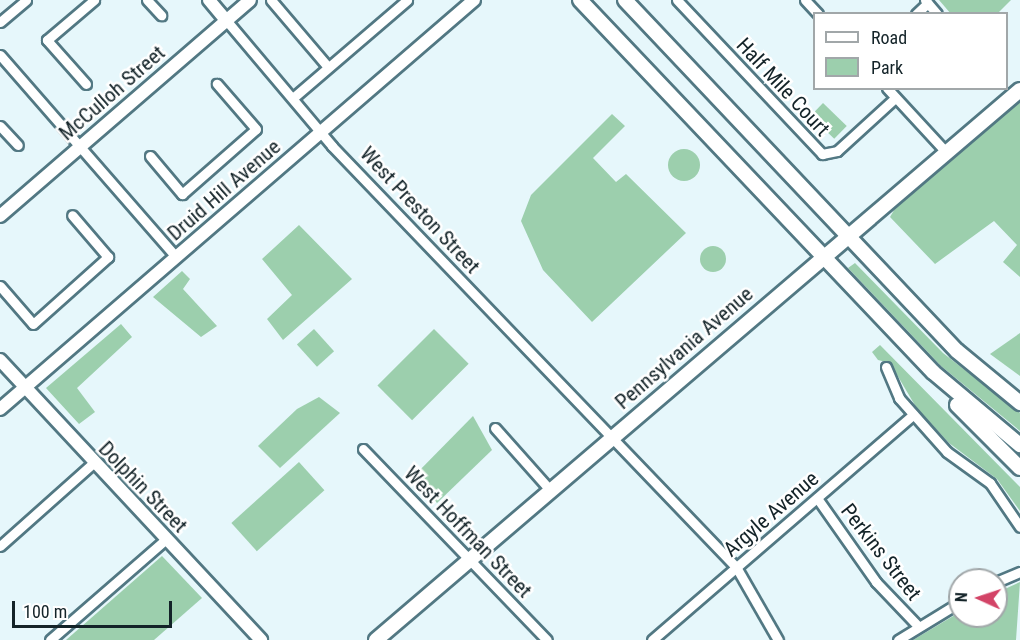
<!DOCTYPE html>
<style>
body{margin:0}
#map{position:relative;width:1020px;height:640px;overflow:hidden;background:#e6f7fb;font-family:"Roboto Condensed",sans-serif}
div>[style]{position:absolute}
.green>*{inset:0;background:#9ccfad;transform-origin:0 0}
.round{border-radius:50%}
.roads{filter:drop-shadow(2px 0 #527883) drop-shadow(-2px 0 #527883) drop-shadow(0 2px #527883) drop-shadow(0 -2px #527883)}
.street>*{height:9px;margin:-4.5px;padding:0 4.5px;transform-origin:4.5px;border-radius:4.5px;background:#fff}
.secondary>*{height:12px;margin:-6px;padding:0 6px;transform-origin:6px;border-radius:6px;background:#fff}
.primary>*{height:14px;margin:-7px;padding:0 7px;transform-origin:7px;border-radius:7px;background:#fff}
span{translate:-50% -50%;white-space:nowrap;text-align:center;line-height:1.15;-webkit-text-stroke:5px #fff;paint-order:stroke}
.street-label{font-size:21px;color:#132328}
.legend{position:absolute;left:813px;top:12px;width:195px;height:78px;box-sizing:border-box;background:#fff;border:2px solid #a1a7a9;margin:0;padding:8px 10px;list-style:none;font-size:18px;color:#132328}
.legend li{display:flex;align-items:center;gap:12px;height:30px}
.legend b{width:30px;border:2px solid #a1a7a9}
.north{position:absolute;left:948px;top:568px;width:60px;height:60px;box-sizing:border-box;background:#fff;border:2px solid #a1a7a9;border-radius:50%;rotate:273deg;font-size:16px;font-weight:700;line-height:24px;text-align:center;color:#132328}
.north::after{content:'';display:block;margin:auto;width:21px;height:27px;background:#d34467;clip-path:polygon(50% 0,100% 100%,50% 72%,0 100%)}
.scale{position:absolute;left:12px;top:601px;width:160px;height:27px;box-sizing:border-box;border:3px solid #132328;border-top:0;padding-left:8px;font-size:18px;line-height:21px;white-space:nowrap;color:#132328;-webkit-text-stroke:4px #fff;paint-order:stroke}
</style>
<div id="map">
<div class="green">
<i style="clip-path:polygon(939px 0,1011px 0,998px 13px,951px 14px)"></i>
<i style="clip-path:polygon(1020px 99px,1020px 277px,1003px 262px,1017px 245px,994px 221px,935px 264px,890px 217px,907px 188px)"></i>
<i style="left:823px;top:103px;width:33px;height:18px;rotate:44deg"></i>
<i style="clip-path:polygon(612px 114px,625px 126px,593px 158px,616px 182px,626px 174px,686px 233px,592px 322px,543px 270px,521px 221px,531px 195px)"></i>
<i class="round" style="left:668px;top:149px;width:32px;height:32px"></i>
<i style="clip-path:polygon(299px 225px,352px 279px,283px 340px,267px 319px,292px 295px,262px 259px)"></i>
<i class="round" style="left:700px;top:246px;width:26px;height:26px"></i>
<i style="clip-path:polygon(855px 263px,943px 353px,1020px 413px,1020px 431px,941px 366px,848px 268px)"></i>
<i style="clip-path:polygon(182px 271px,190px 279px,183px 289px,217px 326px,201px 337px,153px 297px)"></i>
<i style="clip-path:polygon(121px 324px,132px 337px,77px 388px,95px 412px,79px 424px,46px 388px)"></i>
<i style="left:314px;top:329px;width:30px;height:23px;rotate:48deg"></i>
<i style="left:434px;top:329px;width:49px;height:80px;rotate:45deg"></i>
<i style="clip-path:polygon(1020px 333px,1020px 376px,990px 354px)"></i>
<i style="clip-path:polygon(880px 345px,1020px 487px,1020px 511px,997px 479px,949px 443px,916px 407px,890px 363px,878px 360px,872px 352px)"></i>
<i style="clip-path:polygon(319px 397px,340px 413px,280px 468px,258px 446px,297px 409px)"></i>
<i style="clip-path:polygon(473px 416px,492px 450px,437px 503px,413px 477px)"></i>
<i style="left:299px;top:462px;width:38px;height:91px;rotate:48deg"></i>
<i style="clip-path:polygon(162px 556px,202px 598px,154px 640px,66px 640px)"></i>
<i style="clip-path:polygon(1020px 582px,1016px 640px,913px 640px,960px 612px,960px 616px,996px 616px,996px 593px)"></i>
</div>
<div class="roads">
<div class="street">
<i style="left:147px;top:0;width:21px;rotate:47deg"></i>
<i style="left:271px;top:0;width:88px;rotate:49.6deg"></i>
<i style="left:677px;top:0;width:212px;rotate:46.7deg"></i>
<i style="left:822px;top:154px;width:15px;rotate:-11deg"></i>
<i style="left:837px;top:151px;width:79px;rotate:-42.4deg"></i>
<i style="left:805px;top:0;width:19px;rotate:47deg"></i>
<i style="left:925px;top:0;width:18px;rotate:49deg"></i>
<i style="left:916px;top:14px;width:16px;rotate:-43deg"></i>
<i style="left:226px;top:20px;width:165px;rotate:49.9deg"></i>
<i style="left:332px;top:146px;width:583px;rotate:46.18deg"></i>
<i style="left:736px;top:567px;width:84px;rotate:60.1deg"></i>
<i style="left:0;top:22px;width:34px;rotate:-40deg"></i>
<i style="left:0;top:55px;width:268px;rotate:48.9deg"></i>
<i style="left:86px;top:84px;width:59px;rotate:-131.6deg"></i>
<i style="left:47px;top:40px;width:62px;rotate:-40.4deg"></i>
<i style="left:887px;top:88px;width:87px;rotate:47.3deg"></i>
<i style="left:294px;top:97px;width:149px;rotate:-40.6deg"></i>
<i style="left:0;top:126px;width:26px;rotate:47deg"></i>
<i style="left:150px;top:156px;width:50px;rotate:49.9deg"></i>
<i style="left:182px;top:194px;width:98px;rotate:-41.3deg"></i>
<i style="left:256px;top:129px;width:60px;rotate:-130.9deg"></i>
<i style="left:0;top:286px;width:50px;rotate:49deg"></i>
<i style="left:33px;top:324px;width:101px;rotate:-41.8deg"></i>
<i style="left:108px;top:257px;width:55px;rotate:-130.6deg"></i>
<i style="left:886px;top:367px;width:34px;rotate:67deg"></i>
<i style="left:899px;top:398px;width:72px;rotate:48.4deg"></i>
<i style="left:947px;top:452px;width:53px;rotate:35.8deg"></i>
<i style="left:990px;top:483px;width:53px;rotate:55.7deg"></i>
<i style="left:495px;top:428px;width:84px;rotate:48.4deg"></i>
<i style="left:363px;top:449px;width:265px;rotate:46.1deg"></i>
<i style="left:817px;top:498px;width:103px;rotate:54.9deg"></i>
<i style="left:876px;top:582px;width:61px;rotate:46.3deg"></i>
<i style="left:0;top:546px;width:125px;rotate:-41.7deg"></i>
<i style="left:996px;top:582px;width:26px;rotate:-23deg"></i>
<i style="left:50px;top:640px;width:154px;rotate:-41deg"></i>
<i style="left:652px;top:640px;width:345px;rotate:-40.8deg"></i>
<i style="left:898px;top:640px;width:73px;rotate:-31.5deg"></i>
</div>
<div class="secondary">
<i style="left:209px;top:0;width:26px;rotate:50deg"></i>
<i style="left:0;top:216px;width:330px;rotate:-40.8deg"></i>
<i style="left:0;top:360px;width:383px;rotate:47deg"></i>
<i style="left:0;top:409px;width:626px;rotate:-40.79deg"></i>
</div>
<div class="primary">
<i style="left:580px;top:0;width:513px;rotate:46.5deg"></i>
<i style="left:933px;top:372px;width:114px;rotate:40deg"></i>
<i style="left:625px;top:0;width:483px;rotate:46.6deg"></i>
<i style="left:957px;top:351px;width:82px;rotate:39.5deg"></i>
<i style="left:957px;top:405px;width:89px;rotate:45deg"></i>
<i style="left:376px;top:640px;width:847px;rotate:-40.5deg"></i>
</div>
</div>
<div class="street-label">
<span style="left:783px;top:87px;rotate:47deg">Half Mile Court</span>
<span style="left:112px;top:93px;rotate:-41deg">McCulloh Street</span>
<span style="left:224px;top:190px;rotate:-41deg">Druid Hill Avenue</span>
<span style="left:420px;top:210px;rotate:47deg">West Preston Street</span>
<span style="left:684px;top:348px;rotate:-41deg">Pennsylvania Avenue</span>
<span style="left:143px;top:487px;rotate:46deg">Dolphin Street</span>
<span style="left:771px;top:514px;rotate:-41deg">Argyle Avenue</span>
<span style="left:468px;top:532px;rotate:46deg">West Hoffman Street</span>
<span style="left:881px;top:552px;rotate:52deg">Perkins Street</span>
</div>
<ul class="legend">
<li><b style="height:8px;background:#fff"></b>Road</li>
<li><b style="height:16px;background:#9ccfad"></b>Park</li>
</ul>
<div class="north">N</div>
<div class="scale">100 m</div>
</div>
